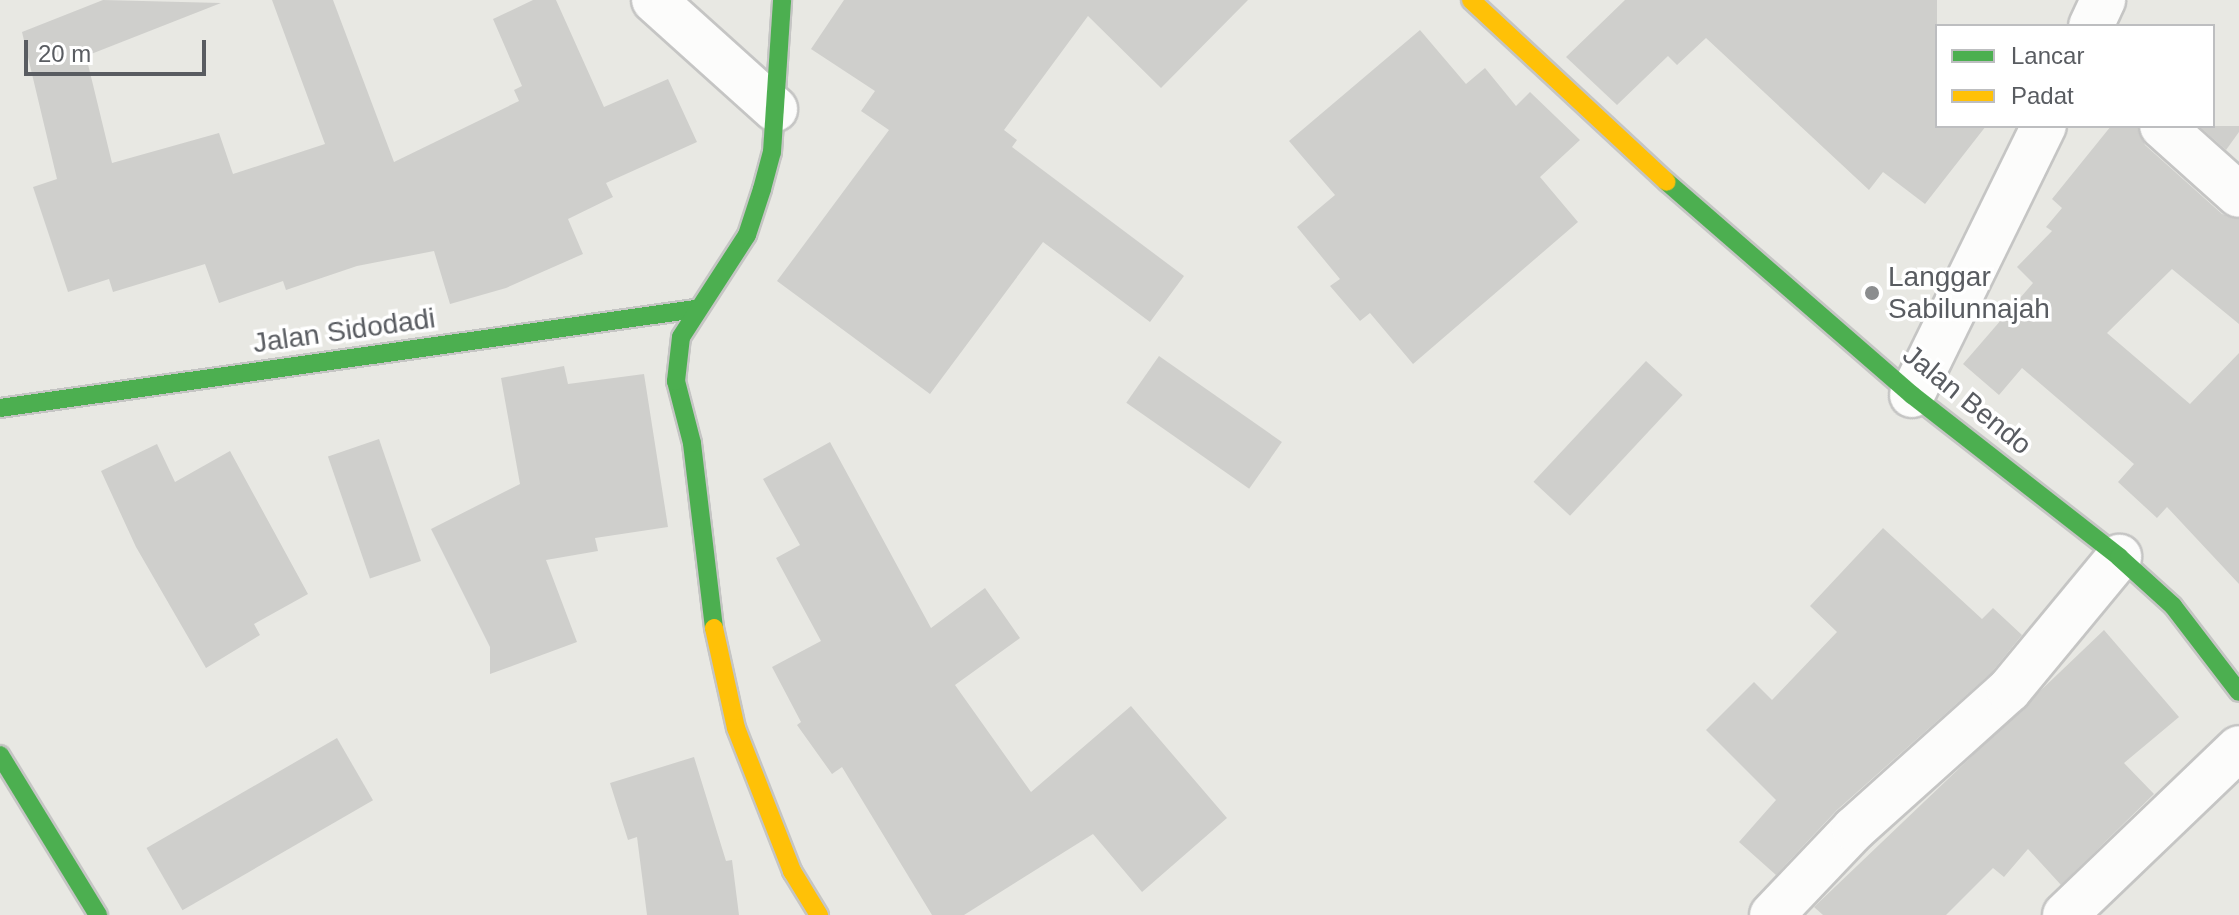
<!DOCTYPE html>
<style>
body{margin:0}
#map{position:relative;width:2239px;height:915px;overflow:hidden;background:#e8e8e3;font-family:Arial,sans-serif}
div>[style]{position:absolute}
.building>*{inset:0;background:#cfcfcc;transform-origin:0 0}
.roads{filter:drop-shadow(2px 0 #c5c5c4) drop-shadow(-2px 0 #c5c5c4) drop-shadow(0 2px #c5c5c4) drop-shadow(0 -2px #c5c5c4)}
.street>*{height:44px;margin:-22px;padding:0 22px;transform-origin:22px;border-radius:22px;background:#fcfcfb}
.fast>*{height:18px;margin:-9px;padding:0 9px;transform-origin:9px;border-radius:9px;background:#4caf50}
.slow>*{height:18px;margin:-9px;padding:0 9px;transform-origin:9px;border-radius:9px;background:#ffc107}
.dots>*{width:22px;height:22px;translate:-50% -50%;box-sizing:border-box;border:4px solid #fff;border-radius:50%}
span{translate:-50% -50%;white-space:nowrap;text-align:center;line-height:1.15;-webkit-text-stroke:7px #fff;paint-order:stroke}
.poi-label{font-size:28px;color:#595c61}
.left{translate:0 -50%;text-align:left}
.street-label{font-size:28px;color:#595c61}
.legend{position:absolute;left:1935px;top:24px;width:280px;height:104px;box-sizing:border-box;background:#fff;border:2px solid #bdbec0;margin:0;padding:10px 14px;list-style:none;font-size:24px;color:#595c61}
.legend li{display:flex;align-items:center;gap:16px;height:40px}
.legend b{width:40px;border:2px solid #bdbec0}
.scale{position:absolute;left:24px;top:40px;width:182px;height:36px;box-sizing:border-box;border:4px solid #595c61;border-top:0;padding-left:10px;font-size:24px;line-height:28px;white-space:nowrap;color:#595c61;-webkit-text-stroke:6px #fff;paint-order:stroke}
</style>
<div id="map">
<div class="building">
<i style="clip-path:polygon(103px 0,221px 3px,86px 56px,112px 163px,219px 133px,233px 174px,325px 144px,272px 0,333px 0,394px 162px,519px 101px,514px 90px,522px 86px,493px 19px,533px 0,556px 0,604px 107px,668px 79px,697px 142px,606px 183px,613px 197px,568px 219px,583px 254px,506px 288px,450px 304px,434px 251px,357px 266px,286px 290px,283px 281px,219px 303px,205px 264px,113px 292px,109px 279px,68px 292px,33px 187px,57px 179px,22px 32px)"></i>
<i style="clip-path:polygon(844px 0,1248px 0,1161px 88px,1088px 16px,1004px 130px,1017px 140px,1012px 147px,1184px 276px,1150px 322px,1043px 242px,930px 394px,777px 281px,889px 130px,861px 111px,875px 91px,811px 49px)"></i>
<i style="clip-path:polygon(1625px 0,1937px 0,1937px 126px,1986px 126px,1925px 204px,1883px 172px,1869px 190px,1706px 38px,1677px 65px,1668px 56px,1617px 105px,1566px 57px)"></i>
<i style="clip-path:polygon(1420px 30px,1466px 84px,1485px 68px,1516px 106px,1530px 92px,1580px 140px,1540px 177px,1578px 222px,1413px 364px,1370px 313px,1360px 321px,1330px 286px,1340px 279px,1297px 227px,1335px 195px,1289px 141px)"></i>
<i style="clip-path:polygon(2111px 126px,2138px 126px,2145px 145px,2222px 214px,2239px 219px,2239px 324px,2172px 269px,2107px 333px,2190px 404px,2239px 353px,2239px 584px,2167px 507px,2157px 518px,2118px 482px,2134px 464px,2022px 368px,1999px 395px,1963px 364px,2033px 283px,2017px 267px,2052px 231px,2046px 227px,2062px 208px,2052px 199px)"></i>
<i style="clip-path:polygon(2199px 126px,2239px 126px,2239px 132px,2226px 150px)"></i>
<i style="left:1159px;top:356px;width:150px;height:57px;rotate:35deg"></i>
<i style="left:1646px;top:361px;width:50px;height:165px;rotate:43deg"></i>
<i style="clip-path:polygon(564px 366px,568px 384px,644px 374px,668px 527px,595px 538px,598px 551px,546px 560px,577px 642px,490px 674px,490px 647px,431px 529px,520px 484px,501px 378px)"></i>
<i style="left:379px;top:439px;width:129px;height:54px;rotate:71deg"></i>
<i style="clip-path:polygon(830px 442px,931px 628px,985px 588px,1020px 638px,955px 685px,1031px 792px,1131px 706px,1227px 818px,1142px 892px,1093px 834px,964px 915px,932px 915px,842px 767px,832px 774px,797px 725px,801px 722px,772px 667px,821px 641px,776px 558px,800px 545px,763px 479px)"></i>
<i style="clip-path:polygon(157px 444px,175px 482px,230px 451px,308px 594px,254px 624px,260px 635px,206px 668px,136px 547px,101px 471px)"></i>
<i style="clip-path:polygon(1883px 528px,1982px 619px,1993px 608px,2022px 635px,1991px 673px,1837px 810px,1776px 875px,1739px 842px,1776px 800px,1706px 730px,1754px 682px,1772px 700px,1837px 632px,1810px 606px)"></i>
<i style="clip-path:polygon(2104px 630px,2179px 717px,2124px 763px,2154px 794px,2061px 885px,2028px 849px,2004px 877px,1993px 868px,1946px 915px,1823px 915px,1814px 907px)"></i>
<i style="left:337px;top:738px;width:72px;height:220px;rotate:60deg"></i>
<i style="clip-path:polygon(694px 757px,726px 861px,732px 860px,739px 915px,647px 915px,637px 837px,628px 840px,610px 783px)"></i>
</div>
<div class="roads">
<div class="street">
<i style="left:654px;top:0;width:163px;rotate:42deg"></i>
<i style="left:2091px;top:26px;width:29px;rotate:-65deg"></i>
<i style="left:2162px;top:126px;width:103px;rotate:41.9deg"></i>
<i style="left:1912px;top:395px;width:300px;rotate:-63.9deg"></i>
<i style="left:1772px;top:915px;width:119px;rotate:-46.4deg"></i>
<i style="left:1854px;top:829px;width:208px;rotate:-41.9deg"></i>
<i style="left:2009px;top:690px;width:173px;rotate:-50.4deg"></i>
<i style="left:2065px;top:915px;width:241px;rotate:-43.8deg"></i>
</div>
<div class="fast">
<i style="left:1667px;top:182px;width:325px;rotate:41deg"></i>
<i style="left:1912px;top:395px;width:263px;rotate:38deg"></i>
<i style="left:2119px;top:557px;width:73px;rotate:42.2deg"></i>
<i style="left:2173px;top:606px;width:108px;rotate:52.5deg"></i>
<i style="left:0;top:408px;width:703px;rotate:-8.1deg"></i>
<i style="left:714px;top:628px;width:186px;rotate:-96.8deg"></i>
<i style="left:692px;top:443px;width:64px;rotate:-104.5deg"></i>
<i style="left:676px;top:381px;width:44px;rotate:-83.5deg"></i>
<i style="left:681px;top:337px;width:121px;rotate:-57.1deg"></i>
<i style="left:747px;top:235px;width:48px;rotate:-71.9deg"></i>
<i style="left:762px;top:189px;width:38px;rotate:-75deg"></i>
<i style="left:772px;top:152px;width:152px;rotate:-86.2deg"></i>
<i style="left:0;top:755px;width:188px;rotate:58.5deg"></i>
</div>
<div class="slow">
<i style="left:1471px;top:0;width:267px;rotate:42.9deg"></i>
<i style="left:714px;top:628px;width:102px;rotate:77.6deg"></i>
<i style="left:736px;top:728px;width:154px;rotate:68.6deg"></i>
<i style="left:792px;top:871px;width:52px;rotate:58.5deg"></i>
</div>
</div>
<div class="dots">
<i style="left:1872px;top:293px;background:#8b8d8e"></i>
</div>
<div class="poi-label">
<span class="left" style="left:1888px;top:293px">Langgar<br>Sabilunnajah</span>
</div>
<div class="street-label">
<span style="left:344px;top:331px;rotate:-8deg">Jalan Sidodadi</span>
<span style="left:1967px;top:400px;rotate:39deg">Jalan Bendo</span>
</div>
<ul class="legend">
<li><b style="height:10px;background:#4caf50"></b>Lancar</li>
<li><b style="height:10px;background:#ffc107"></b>Padat</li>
</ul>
<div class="scale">20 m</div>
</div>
